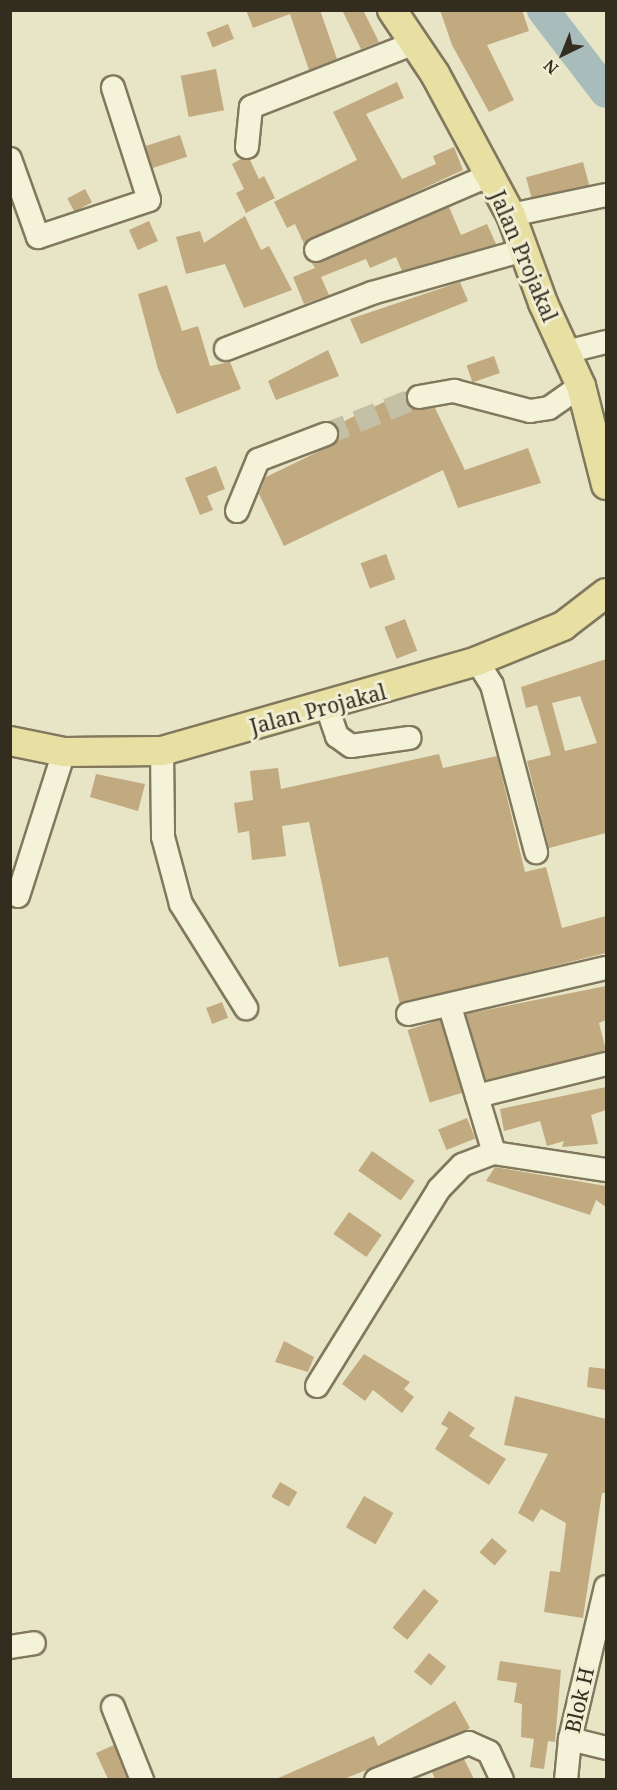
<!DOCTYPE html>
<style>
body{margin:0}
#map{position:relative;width:617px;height:1790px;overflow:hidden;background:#e8e5c6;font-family:"Noto Serif",serif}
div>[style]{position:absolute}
.river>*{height:32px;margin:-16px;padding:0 16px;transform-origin:16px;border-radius:16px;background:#a7bcbb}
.building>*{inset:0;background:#c1a980;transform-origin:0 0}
.minor-tunnel>*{height:22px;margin-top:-11px;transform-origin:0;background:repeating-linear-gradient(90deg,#c4c0a5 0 22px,transparent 0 33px)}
.roads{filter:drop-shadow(2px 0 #81785e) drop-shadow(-2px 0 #81785e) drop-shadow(0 2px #81785e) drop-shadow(0 -2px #81785e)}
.minor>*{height:22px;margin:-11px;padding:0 11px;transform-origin:11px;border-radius:11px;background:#f4f2d8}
.major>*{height:28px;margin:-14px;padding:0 14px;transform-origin:14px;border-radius:14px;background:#e7e0a2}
span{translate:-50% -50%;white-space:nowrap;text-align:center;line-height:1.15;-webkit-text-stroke:6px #f1eed4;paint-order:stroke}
.street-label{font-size:21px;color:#332d20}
.frame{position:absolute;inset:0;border:12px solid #332d20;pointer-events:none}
.north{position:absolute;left:533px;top:24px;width:60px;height:60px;-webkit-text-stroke:4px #f1eed4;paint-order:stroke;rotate:223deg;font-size:16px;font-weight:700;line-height:24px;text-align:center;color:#332d20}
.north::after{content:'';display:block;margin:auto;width:21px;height:27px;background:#332d20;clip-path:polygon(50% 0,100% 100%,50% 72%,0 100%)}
</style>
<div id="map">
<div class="river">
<i style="left:543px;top:10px;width:103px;rotate:52.5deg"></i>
</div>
<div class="building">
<i style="clip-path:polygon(246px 10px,320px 10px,337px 59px,309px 70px,290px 14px,253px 28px)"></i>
<i style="clip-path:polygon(342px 10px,363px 10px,379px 42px,361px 49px)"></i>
<i style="clip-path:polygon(440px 10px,522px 10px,529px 31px,487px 45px,514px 100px,489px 112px,452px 45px)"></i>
<i style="left:228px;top:24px;width:16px;height:23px;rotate:68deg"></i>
<i style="left:216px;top:69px;width:42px;height:36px;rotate:79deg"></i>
<i style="clip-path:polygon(397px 82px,404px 98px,366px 114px,402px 179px,436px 164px,433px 156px,454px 147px,463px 170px,304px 244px,295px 224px,287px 228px,274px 202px,357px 160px,333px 112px)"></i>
<i style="left:180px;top:135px;width:23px;height:36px;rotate:72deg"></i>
<i style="clip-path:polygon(241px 159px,250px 160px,259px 179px,264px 176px,275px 198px,246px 213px,236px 193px,244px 189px,232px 164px)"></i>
<i style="left:583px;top:162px;width:24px;height:59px;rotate:75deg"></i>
<i style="left:85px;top:189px;width:15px;height:20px;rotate:62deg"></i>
<i style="clip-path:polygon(449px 207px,461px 235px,487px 224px,496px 244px,402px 271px,396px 257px,370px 268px,366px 259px,321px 277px,329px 295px,304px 304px,293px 277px,315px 268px,312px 263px)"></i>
<i style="clip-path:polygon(245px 216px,261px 250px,269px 246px,292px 290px,244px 308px,225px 264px,186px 274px,176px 237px,200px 231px,204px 243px)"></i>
<i style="left:149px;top:221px;width:22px;height:22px;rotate:66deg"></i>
<i style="clip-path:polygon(460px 282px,468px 301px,361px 344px,350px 319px)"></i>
<i style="clip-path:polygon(167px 285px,182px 331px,198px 326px,210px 366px,230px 362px,241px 389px,177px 414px,158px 369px,138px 294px)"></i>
<i style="clip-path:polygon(328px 350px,339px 376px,276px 400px,268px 381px)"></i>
<i style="left:494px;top:356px;width:18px;height:29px;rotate:71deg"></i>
<i style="clip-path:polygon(407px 391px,406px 400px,414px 409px,435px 408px,465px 470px,528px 448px,541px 483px,458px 508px,443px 470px,284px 546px,259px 494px,266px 477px,336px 443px,336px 425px)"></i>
<i style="clip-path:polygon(216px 466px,225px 489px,207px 496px,213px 510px,200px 515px,185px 478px)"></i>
<i style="left:386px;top:554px;width:27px;height:27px;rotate:70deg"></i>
<i style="left:405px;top:619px;width:34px;height:22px;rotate:69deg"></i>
<i style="clip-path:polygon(evenodd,606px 659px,606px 833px,549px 848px,527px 761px,551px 755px,537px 705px,526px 708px,521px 687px,606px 659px,580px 696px,597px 743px,565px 751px,552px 703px,580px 696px)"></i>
<i style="clip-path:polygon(439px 754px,443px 768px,497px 756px,525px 872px,546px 867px,562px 928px,606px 916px,606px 953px,400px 1004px,388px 957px,339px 967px,309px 822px,282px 826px,286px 856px,252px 860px,249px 831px,238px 833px,234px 803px,253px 800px,250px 771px,278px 768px,281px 789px)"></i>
<i style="clip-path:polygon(96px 774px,145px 784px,138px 811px,90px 797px)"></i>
<i style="clip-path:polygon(606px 986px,606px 1020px,599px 1023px,606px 1051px,486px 1080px,466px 1014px)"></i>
<i style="left:222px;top:1002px;width:17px;height:17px;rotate:69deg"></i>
<i style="left:440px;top:1020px;width:76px;height:34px;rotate:73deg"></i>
<i style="clip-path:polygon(606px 1087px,606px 1110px,591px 1115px,598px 1144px,562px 1147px,564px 1141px,547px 1146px,540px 1121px,504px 1131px,500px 1109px)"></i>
<i style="left:467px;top:1118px;width:22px;height:31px;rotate:68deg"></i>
<i style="left:372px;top:1151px;width:52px;height:24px;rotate:35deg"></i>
<i style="clip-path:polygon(495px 1167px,606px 1186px,606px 1207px,596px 1200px,590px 1215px,486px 1181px)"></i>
<i style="left:349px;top:1212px;width:40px;height:27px;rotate:35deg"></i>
<i style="clip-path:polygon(284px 1341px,314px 1357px,308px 1372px,275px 1362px)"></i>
<i style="clip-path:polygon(364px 1354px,410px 1382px,404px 1389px,414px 1397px,402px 1413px,373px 1390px,365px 1401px,342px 1384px)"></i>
<i style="clip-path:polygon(589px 1367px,606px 1369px,606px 1390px,587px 1387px)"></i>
<i style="clip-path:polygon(515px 1396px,606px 1419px,606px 1493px,602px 1493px,583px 1618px,544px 1612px,550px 1571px,560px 1572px,566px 1523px,541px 1509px,533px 1522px,518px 1513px,548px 1454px,504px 1445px)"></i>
<i style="clip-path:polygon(449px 1411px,475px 1428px,469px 1436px,506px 1459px,489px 1485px,435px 1449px,448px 1428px,441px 1424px)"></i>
<i style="left:280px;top:1482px;width:20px;height:17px;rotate:30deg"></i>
<i style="left:364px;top:1496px;width:34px;height:36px;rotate:30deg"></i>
<i style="left:492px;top:1538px;width:20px;height:19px;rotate:41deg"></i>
<i style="left:424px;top:1589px;width:19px;height:50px;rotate:39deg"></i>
<i style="left:429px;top:1653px;width:22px;height:24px;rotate:39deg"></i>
<i style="clip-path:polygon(500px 1661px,561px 1670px,555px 1742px,548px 1741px,544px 1769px,530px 1767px,534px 1739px,521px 1737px,522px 1704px,514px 1702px,517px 1683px,497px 1680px)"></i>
<i style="clip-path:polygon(455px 1701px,470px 1728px,467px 1730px,344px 1779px,276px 1779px,374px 1736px,378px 1746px)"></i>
<i style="clip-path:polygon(114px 1745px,127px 1779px,108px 1779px,96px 1753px)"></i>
<i style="clip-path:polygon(464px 1759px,474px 1779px,435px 1779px,432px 1772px)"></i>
</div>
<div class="minor-tunnel">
<i style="left:326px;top:434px;width:100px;rotate:-21.7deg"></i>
</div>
<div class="roads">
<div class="minor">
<i style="left:247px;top:147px;width:40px;rotate:-84.3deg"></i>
<i style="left:251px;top:107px;width:175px;rotate:-21.4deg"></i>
<i style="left:10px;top:159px;width:83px;rotate:70.3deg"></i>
<i style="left:38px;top:237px;width:117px;rotate:-18.4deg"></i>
<i style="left:149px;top:200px;width:118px;rotate:-107.8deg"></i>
<i style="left:511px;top:215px;width:97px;rotate:-11.9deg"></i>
<i style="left:316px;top:250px;width:189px;rotate:-23.3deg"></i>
<i style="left:226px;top:349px;width:156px;rotate:-21deg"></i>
<i style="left:372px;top:293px;width:158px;rotate:-15.8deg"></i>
<i style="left:566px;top:352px;width:41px;rotate:-14deg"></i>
<i style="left:419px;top:397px;width:36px;rotate:-10deg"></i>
<i style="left:454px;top:391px;width:79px;rotate:14.7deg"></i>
<i style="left:530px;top:411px;width:19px;rotate:-9deg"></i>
<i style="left:549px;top:408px;width:39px;rotate:-35deg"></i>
<i style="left:237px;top:511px;width:55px;rotate:-67.6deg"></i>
<i style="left:258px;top:460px;width:73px;rotate:-20.9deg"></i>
<i style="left:477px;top:661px;width:28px;rotate:58deg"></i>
<i style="left:492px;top:685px;width:173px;rotate:75.2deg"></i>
<i style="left:327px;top:707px;width:31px;rotate:71deg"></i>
<i style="left:337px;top:736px;width:17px;rotate:36deg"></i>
<i style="left:351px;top:746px;width:59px;rotate:-7.9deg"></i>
<i style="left:162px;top:751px;width:86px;rotate:89.3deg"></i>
<i style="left:163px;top:837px;width:69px;rotate:75deg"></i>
<i style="left:181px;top:904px;width:123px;rotate:58deg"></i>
<i style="left:18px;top:896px;width:151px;rotate:-72.3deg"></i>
<i style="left:450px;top:1007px;width:152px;rotate:73.2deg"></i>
<i style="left:494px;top:1153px;width:113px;rotate:8.6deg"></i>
<i style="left:408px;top:1014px;width:203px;rotate:-13.1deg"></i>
<i style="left:477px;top:1096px;width:133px;rotate:-13.9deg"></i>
<i style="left:317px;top:1386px;width:232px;rotate:-58.2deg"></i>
<i style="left:439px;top:1189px;width:33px;rotate:-46deg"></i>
<i style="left:462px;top:1165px;width:34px;rotate:-21deg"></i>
<i style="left:10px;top:1647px;width:24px;rotate:-9deg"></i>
<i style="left:113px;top:1707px;width:79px;rotate:68.3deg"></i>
<i style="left:570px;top:1739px;width:37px;rotate:14deg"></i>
<i style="left:376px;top:1780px;width:100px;rotate:-21.7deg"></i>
<i style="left:469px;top:1743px;width:22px;rotate:24deg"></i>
<i style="left:489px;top:1752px;width:31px;rotate:65deg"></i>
<i style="left:566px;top:1780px;width:41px;rotate:-84.4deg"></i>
<i style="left:570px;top:1739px;width:156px;rotate:-76.7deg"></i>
</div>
<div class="major">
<i style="left:392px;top:10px;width:77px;rotate:56.1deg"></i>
<i style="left:435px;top:74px;width:160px;rotate:61.7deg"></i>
<i style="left:511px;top:215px;width:94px;rotate:70deg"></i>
<i style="left:543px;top:303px;width:91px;rotate:65.4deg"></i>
<i style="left:581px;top:386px;width:102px;rotate:75.8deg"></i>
<i style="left:10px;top:741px;width:55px;rotate:11.5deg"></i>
<i style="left:64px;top:752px;width:98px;rotate:-0.6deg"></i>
<i style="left:162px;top:751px;width:328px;rotate:-15.9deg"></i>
<i style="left:477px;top:661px;width:93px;rotate:-22.1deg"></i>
<i style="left:563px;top:626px;width:54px;rotate:-37.5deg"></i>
</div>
</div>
<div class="street-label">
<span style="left:524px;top:256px;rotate:67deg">Jalan Projakal</span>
<span style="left:318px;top:709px;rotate:-15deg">Jalan Projakal</span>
<span style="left:579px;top:1700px;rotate:-77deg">Blok H</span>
</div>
<div class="frame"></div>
<div class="north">N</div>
</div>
